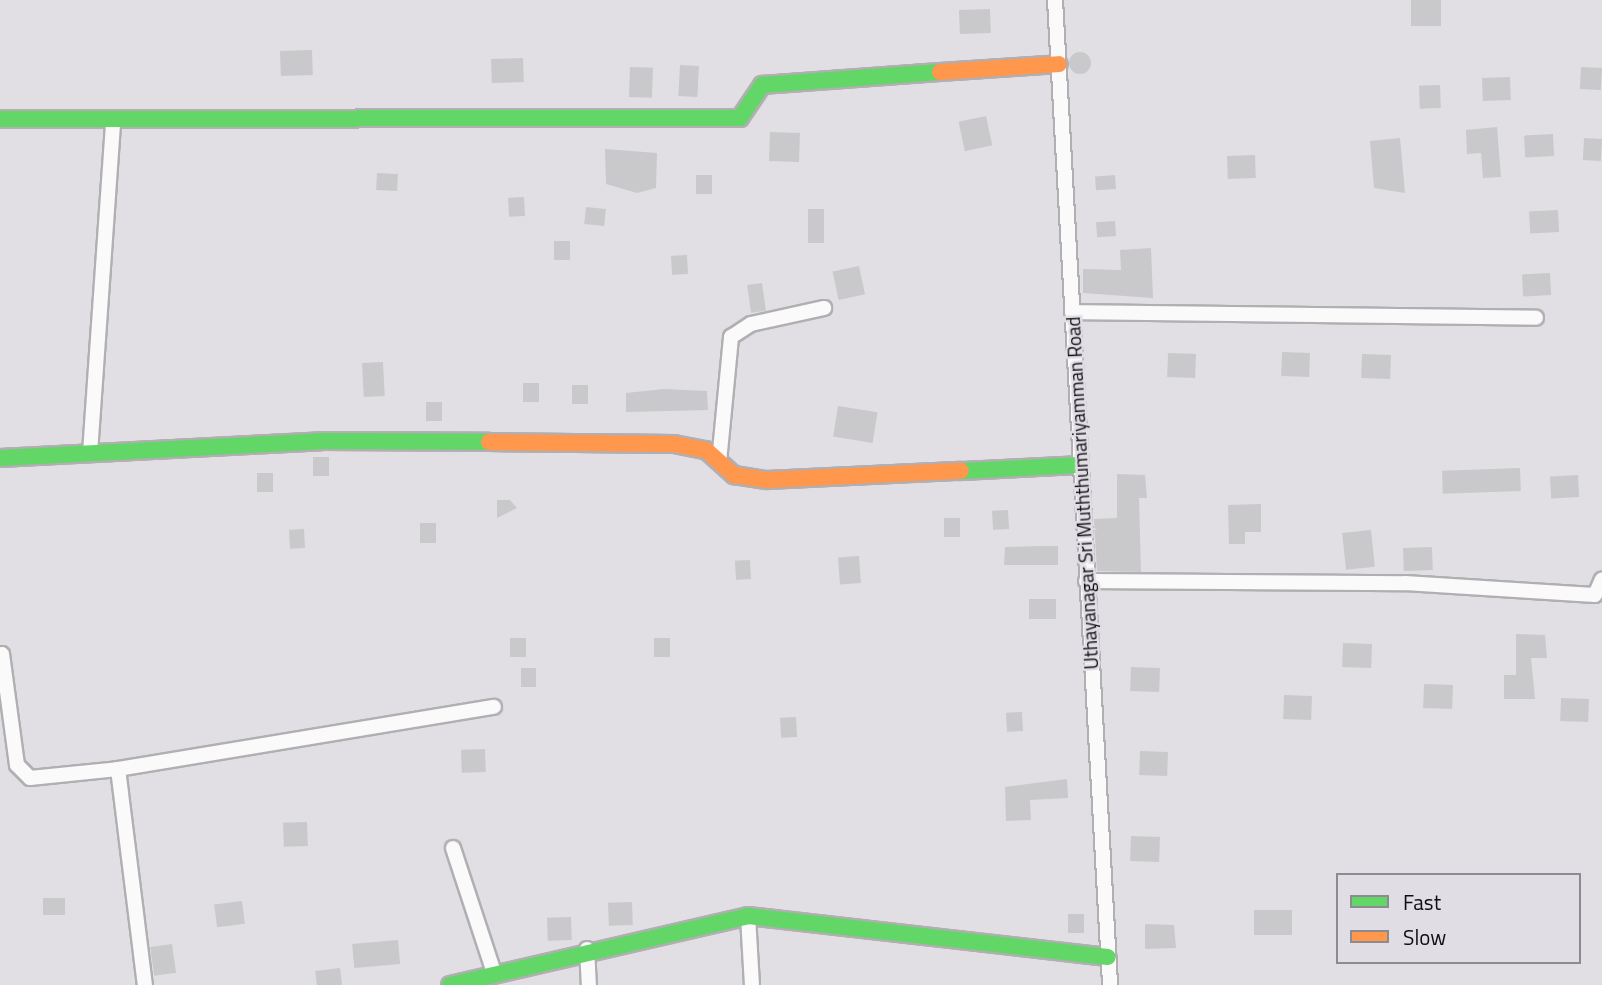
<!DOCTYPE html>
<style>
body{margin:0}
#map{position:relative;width:1602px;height:985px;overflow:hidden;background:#e1dfe3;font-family:"Titillium Web",sans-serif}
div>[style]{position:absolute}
.building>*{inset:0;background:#c9c8cb;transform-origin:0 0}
.round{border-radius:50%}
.roads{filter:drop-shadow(2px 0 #b1afb2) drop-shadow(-2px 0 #b1afb2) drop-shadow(0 2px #b1afb2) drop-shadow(0 -2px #b1afb2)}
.street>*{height:14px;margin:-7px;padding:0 7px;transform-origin:7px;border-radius:7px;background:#fafafb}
.fast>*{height:16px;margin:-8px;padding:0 8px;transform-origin:8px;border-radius:8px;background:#63d668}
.slow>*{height:16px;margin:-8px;padding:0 8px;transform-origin:8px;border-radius:8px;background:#ff974d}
span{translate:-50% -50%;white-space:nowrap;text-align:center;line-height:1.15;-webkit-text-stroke:5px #e1dde5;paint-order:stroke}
.street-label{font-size:19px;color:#0e0d10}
.legend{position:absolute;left:1336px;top:873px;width:245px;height:91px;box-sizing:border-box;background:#e1dde5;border:2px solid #8d8a90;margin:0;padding:9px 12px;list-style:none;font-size:21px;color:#0e0d10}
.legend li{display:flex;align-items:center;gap:14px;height:35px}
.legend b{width:35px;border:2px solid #8d8a90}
</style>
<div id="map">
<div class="building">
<i style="left:1411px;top:0;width:30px;height:26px"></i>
<i style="left:990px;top:9px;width:24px;height:31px;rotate:88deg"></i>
<i style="left:312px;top:50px;width:25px;height:32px;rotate:88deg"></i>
<i class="round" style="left:1069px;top:52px;width:22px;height:22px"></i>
<i style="left:523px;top:58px;width:24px;height:32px;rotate:88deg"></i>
<i style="left:680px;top:65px;width:19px;height:31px;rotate:3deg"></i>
<i style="left:630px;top:67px;width:23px;height:30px;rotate:2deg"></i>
<i style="left:1581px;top:67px;width:21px;height:22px;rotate:3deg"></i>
<i style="left:1510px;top:77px;width:23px;height:28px;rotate:88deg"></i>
<i style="left:1440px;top:85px;width:23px;height:21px;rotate:88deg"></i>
<i style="left:986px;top:116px;width:30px;height:28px;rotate:78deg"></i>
<i style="clip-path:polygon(1497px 127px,1501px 177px,1483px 178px,1481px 153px,1467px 154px,1466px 130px)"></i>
<i style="left:770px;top:132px;width:30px;height:29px;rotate:2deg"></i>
<i style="left:1553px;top:134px;width:22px;height:29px;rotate:87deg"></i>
<i style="clip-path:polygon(1400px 138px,1405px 193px,1374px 188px,1370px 141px)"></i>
<i style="left:1584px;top:138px;width:18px;height:22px;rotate:3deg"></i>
<i style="clip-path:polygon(605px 149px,657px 153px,656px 188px,637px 193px,606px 184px)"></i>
<i style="left:1255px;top:155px;width:23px;height:28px;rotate:88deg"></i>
<i style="left:377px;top:173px;width:21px;height:17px;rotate:3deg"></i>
<i style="left:696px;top:175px;width:16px;height:19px"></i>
<i style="left:1115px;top:175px;width:14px;height:20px;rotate:86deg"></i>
<i style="left:524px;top:197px;width:19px;height:16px;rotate:87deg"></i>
<i style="left:586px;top:207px;width:20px;height:17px;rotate:6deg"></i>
<i style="left:808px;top:209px;width:16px;height:34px"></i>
<i style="left:1558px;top:210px;width:22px;height:29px;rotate:87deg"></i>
<i style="left:1115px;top:221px;width:15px;height:19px;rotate:86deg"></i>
<i style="left:554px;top:241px;width:16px;height:19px"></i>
<i style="clip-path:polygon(1151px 248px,1153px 298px,1083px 293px,1083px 269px,1121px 270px,1120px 250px)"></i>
<i style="left:687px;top:255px;width:19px;height:16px;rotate:87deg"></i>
<i style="left:859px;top:266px;width:29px;height:27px;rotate:78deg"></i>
<i style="left:1550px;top:273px;width:22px;height:28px;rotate:87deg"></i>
<i style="left:762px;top:283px;width:28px;height:15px;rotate:82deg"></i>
<i style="left:1282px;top:352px;width:28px;height:24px;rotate:2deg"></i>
<i style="left:1168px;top:353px;width:28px;height:24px;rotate:2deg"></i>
<i style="left:1362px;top:354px;width:29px;height:24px;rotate:2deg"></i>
<i style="left:383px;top:362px;width:34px;height:21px;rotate:87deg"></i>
<i style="left:539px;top:383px;width:19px;height:16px;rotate:90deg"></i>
<i style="left:572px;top:385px;width:16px;height:19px"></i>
<i style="clip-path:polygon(664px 389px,707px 391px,708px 410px,626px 412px,626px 393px)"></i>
<i style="left:442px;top:402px;width:19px;height:16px;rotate:90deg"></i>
<i style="left:838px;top:406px;width:40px;height:31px;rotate:9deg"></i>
<i style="left:313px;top:457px;width:16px;height:19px"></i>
<i style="left:1520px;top:468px;width:23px;height:78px;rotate:88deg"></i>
<i style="left:257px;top:473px;width:16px;height:19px"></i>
<i style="clip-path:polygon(1117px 474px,1145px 475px,1147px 498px,1139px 498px,1141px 572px,1097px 571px,1094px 519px,1117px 518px)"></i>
<i style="left:1578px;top:475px;width:22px;height:28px;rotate:87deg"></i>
<i style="clip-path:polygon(497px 500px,510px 500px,517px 508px,497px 518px)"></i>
<i style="clip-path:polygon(1261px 504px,1261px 532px,1245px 532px,1245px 544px,1229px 544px,1228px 505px)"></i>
<i style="left:1008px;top:510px;width:19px;height:16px;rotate:87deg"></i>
<i style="left:960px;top:518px;width:19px;height:16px;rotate:90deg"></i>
<i style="left:436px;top:523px;width:20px;height:16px;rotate:90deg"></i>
<i style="left:304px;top:529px;width:19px;height:15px;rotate:87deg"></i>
<i style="left:1371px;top:530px;width:37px;height:29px;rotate:84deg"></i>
<i style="clip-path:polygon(1042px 546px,1058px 546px,1058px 565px,1004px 565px,1005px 547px)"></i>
<i style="left:1432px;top:547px;width:23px;height:29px;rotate:88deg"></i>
<i style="left:859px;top:556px;width:27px;height:21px;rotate:86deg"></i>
<i style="left:750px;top:560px;width:19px;height:15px;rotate:87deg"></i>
<i style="left:1029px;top:599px;width:27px;height:20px"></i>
<i style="clip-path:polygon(1516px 634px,1545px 635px,1547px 658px,1531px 658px,1535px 699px,1504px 699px,1504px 675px,1516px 675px)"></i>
<i style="left:510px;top:638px;width:16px;height:19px"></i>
<i style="left:654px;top:638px;width:16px;height:19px"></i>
<i style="left:1343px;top:643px;width:29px;height:24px;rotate:2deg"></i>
<i style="left:1131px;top:667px;width:29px;height:24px;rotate:2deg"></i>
<i style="left:521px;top:668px;width:15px;height:19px"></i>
<i style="left:1424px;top:684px;width:29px;height:24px;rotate:2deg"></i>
<i style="left:1284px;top:695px;width:28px;height:24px;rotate:2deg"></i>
<i style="left:1561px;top:698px;width:28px;height:23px;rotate:2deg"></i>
<i style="left:1022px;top:712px;width:19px;height:16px;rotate:87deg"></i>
<i style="left:796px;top:717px;width:20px;height:16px;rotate:87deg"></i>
<i style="left:485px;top:749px;width:23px;height:24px;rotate:88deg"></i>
<i style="left:1140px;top:751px;width:28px;height:24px;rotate:2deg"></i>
<i style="clip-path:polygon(1067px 779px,1068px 798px,1030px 800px,1031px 820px,1006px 821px,1005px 787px)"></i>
<i style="left:307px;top:822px;width:24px;height:24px;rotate:88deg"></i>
<i style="left:1131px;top:836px;width:29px;height:25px;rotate:2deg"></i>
<i style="left:43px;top:898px;width:22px;height:17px"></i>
<i style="left:242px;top:901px;width:23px;height:28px;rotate:83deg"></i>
<i style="left:632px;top:902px;width:23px;height:24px;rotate:88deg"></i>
<i style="left:1292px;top:910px;width:25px;height:38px;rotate:90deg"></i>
<i style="left:1068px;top:914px;width:16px;height:19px"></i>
<i style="left:571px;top:917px;width:23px;height:24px;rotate:88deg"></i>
<i style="clip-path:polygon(1145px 924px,1174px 925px,1176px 948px,1145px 949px)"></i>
<i style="left:398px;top:940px;width:24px;height:46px;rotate:85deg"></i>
<i style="left:172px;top:944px;width:29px;height:22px;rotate:82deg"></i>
<i style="left:340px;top:968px;width:17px;height:25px;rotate:83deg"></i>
</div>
<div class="roads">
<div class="street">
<i style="left:1055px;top:0;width:987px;rotate:86.8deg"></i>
<i style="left:1072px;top:312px;width:464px;rotate:0.7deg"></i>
<i style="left:90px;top:453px;width:334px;rotate:-86deg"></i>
<i style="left:719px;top:462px;width:126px;rotate:-84.5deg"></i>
<i style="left:731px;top:337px;width:24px;rotate:-33deg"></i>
<i style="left:751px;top:324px;width:75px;rotate:-12.4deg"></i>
<i style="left:1086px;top:581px;width:319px;rotate:0.4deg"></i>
<i style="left:1405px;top:583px;width:190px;rotate:3.6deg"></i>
<i style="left:1595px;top:595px;width:17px;rotate:-66deg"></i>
<i style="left:2px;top:654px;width:112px;rotate:82.3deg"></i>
<i style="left:17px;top:765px;width:18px;rotate:45deg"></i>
<i style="left:30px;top:778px;width:88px;rotate:-5.8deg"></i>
<i style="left:118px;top:769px;width:218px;rotate:82.9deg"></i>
<i style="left:118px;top:769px;width:381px;rotate:-9.4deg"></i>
<i style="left:453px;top:848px;width:132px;rotate:71.8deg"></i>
<i style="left:748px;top:916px;width:69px;rotate:86.7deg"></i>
<i style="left:587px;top:949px;width:36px;rotate:87deg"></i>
</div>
<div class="fast">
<i style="left:0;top:119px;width:740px;rotate:-0.08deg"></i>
<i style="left:740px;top:118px;width:40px;rotate:-56deg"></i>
<i style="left:762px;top:85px;width:178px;rotate:-4.2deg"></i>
<i style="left:0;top:458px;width:322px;rotate:-3deg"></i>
<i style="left:322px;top:441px;width:167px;rotate:0.3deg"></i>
<i style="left:961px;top:471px;width:118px;rotate:-2.9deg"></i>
<i style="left:450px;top:985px;width:306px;rotate:-13deg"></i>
<i style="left:748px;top:916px;width:362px;rotate:6.5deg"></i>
</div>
<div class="slow">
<i style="left:940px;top:72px;width:119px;rotate:-3.8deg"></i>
<i style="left:489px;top:442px;width:185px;rotate:0.6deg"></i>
<i style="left:674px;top:444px;width:33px;rotate:11deg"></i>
<i style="left:706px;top:450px;width:38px;rotate:42deg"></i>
<i style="left:734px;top:475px;width:33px;rotate:9deg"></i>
<i style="left:767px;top:480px;width:194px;rotate:-2.7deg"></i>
</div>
</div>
<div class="street-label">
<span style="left:1082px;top:493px;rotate:-93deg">Uthayanagar Sri Muththumariyamman Road</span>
</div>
<ul class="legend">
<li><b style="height:9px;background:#63d668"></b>Fast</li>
<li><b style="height:9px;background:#ff974d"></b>Slow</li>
</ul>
</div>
